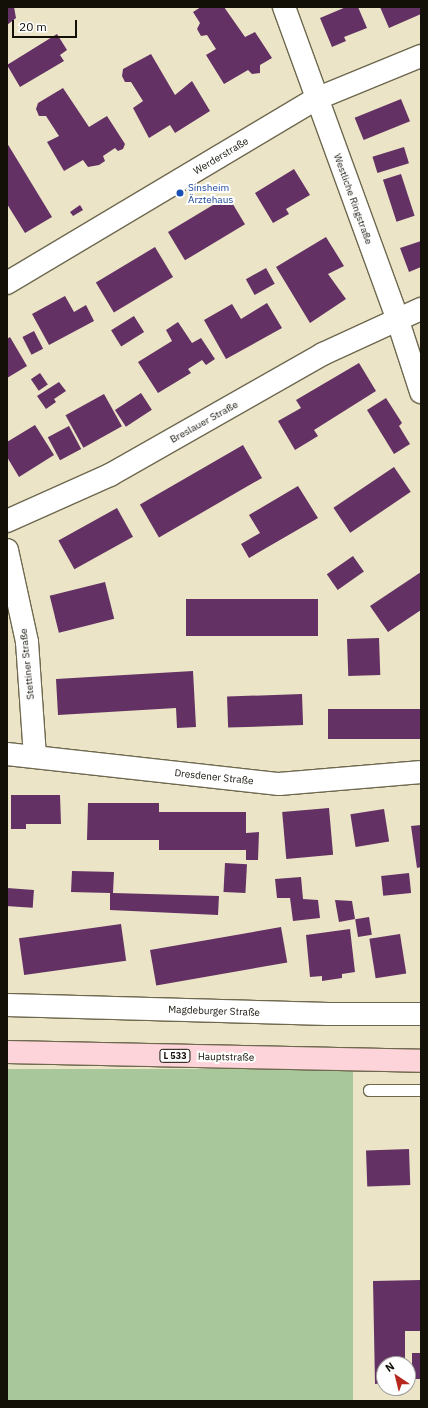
<!DOCTYPE html>
<meta charset="utf-8">
<style>
body{margin:0}
#map{position:relative;width:428px;height:1408px;overflow:hidden;background:#ebe4c7;font-family:"IBM Plex Sans",sans-serif}
div>[style]{position:absolute}
.green>*{inset:0;background:#a8c89b;transform-origin:0 0}
.building>*{inset:0;background:#633163;transform-origin:0 0}
.roads{filter:drop-shadow(1px 0 #6e684f) drop-shadow(-1px 0 #6e684f) drop-shadow(0 1px #6e684f) drop-shadow(0 -1px #6e684f)}
.service>*{height:11px;margin:-5.5px;padding:0 5.5px;transform-origin:5.5px;border-radius:5.5px;background:#fff}
.minor>*{height:22px;margin:-11px;padding:0 11px;transform-origin:11px;border-radius:11px;background:#fff}
.primary>*{height:22px;margin:-11px;padding:0 11px;transform-origin:11px;border-radius:11px;background:#fdd4d9}
.dots>*{width:11px;height:11px;translate:-50% -50%;box-sizing:border-box;border:2px solid #fff;border-radius:50%}
span{translate:-50% -50%;white-space:nowrap;text-align:center;line-height:1.15;-webkit-text-stroke:4px #fff;paint-order:stroke}
.shield-label span{padding:1px 3px;background:#fff;border:1px solid;border-radius:3px;-webkit-text-stroke-width:0}
.shield-label{font-size:9px;color:#131007;font-weight:700}
.street-label{font-size:10px;color:#131007}
.transit-label{font-size:10px;color:#164399}
.left{translate:0 -50%;text-align:left}
.frame{position:absolute;inset:0;border:8px solid #131007;pointer-events:none}
.north{position:absolute;left:376px;top:1356px;width:40px;height:40px;box-sizing:border-box;background:#fff;border:1px solid #a19f9c;border-radius:50%;rotate:325deg;font-size:11px;font-weight:700;line-height:16px;text-align:center;color:#131007}
.north::after{content:'';display:block;margin:auto;width:14px;height:18px;background:#b6281e;clip-path:polygon(50% 0,100% 100%,50% 72%,0 100%)}
.scale{position:absolute;left:12px;top:20px;width:65px;height:18px;box-sizing:border-box;border:2px solid #131007;border-top:0;padding-left:5px;font-size:12px;line-height:14px;white-space:nowrap;color:#131007;-webkit-text-stroke:3px #fff;paint-order:stroke}
</style>
<div id="map">
<div class="green">
<i style="left:7px;top:1069px;width:346px;height:332px"></i>
</div>
<div class="building">
<i style="clip-path:polygon(7px 7px,14px 7px,16px 18px,7px 25px)"></i>
<i style="clip-path:polygon(201px 7px,224px 7px,245px 37px,255px 32px,272px 58px,260px 65px,260px 73px,252px 74px,248px 70px,224px 84px,206px 55px,216px 49px,207px 35px,201px 36px,197px 29px,200px 23px,193px 12px)"></i>
<i style="clip-path:polygon(346px 7px,358px 7px,367px 28px,344px 37px,346px 41px,332px 47px,320px 18px)"></i>
<i style="clip-path:polygon(380px 7px,421px 7px,421px 14px,389px 28px)"></i>
<i style="clip-path:polygon(57px 34px,67px 50px,60px 55px,64px 61px,20px 87px,7px 65px)"></i>
<i style="clip-path:polygon(151px 54px,175px 95px,192px 81px,210px 111px,175px 133px,170px 125px,149px 138px,133px 108px,143px 101px,131px 82px,125px 82px,122px 76px,123px 69px)"></i>
<i style="clip-path:polygon(63px 88px,89px 127px,107px 116px,125px 144px,123px 149px,118px 151px,115px 148px,103px 156px,105px 161px,99px 165px,88px 167px,83px 160px,64px 171px,47px 142px,59px 136px,46px 116px,39px 116px,36px 109px,38px 103px)"></i>
<i style="left:401px;top:99px;width:24px;height:50px;rotate:68deg"></i>
<i style="clip-path:polygon(7px 143px,52px 217px,25px 233px,7px 204px)"></i>
<i style="left:404px;top:147px;width:17px;height:33px;rotate:73deg"></i>
<i style="clip-path:polygon(294px 169px,310px 195px,286px 209px,289px 214px,273px 223px,255px 193px)"></i>
<i style="left:401px;top:174px;width:44px;height:19px;rotate:72deg"></i>
<i style="left:228px;top:196px;width:33px;height:70px;rotate:59deg"></i>
<i style="clip-path:polygon(80px 205px,83px 210px,73px 216px,70px 212px)"></i>
<i style="clip-path:polygon(326px 237px,344px 266px,328px 274px,346px 299px,310px 323px,276px 267px)"></i>
<i style="clip-path:polygon(421px 241px,421px 267px,409px 272px,400px 248px)"></i>
<i style="left:155px;top:247px;width:35px;height:69px;rotate:59deg"></i>
<i style="left:266px;top:268px;width:18px;height:23px;rotate:61deg"></i>
<i style="clip-path:polygon(65px 296px,74px 312px,86px 305px,94px 321px,49px 345px,32px 314px)"></i>
<i style="clip-path:polygon(267px 303px,282px 328px,226px 359px,204px 320px,232px 304px,241px 319px)"></i>
<i style="left:134px;top:316px;width:19px;height:27px;rotate:58deg"></i>
<i style="clip-path:polygon(178px 322px,192px 343px,201px 338px,215px 359px,206px 365px,202px 360px,188px 369px,191px 373px,158px 393px,138px 362px,172px 341px,166px 330px)"></i>
<i style="left:34px;top:331px;width:20px;height:13px;rotate:63deg"></i>
<i style="clip-path:polygon(10px 337px,27px 366px,7px 378px,7px 339px)"></i>
<i style="clip-path:polygon(359px 363px,376px 391px,314px 430px,318px 436px,295px 450px,278px 421px,301px 408px,296px 400px)"></i>
<i style="left:40px;top:373px;width:14px;height:11px;rotate:56deg"></i>
<i style="clip-path:polygon(59px 382px,66px 391px,54px 399px,56px 402px,46px 409px,37px 396px)"></i>
<i style="left:141px;top:393px;width:20px;height:31px;rotate:57deg"></i>
<i style="left:104px;top:394px;width:37px;height:44px;rotate:61deg"></i>
<i style="clip-path:polygon(386px 398px,402px 423px,399px 426px,410px 444px,394px 454px,367px 410px)"></i>
<i style="clip-path:polygon(35px 425px,54px 455px,19px 477px,7px 457px,7px 442px)"></i>
<i style="left:69px;top:426px;width:26px;height:24px;rotate:62deg"></i>
<i style="left:243px;top:445px;width:38px;height:119px;rotate:60deg"></i>
<i style="left:394px;top:467px;width:30px;height:73px;rotate:56deg"></i>
<i style="clip-path:polygon(298px 486px,318px 518px,249px 558px,241px 544px,260px 533px,249px 515px)"></i>
<i style="left:117px;top:508px;width:33px;height:67px;rotate:61deg"></i>
<i style="left:353px;top:556px;width:19px;height:32px;rotate:55deg"></i>
<i style="clip-path:polygon(421px 572px,421px 610px,388px 632px,370px 606px)"></i>
<i style="left:105px;top:582px;width:38px;height:57px;rotate:76deg"></i>
<i style="left:186px;top:599px;width:132px;height:37px"></i>
<i style="left:379px;top:638px;width:37px;height:32px;rotate:88deg"></i>
<i style="clip-path:polygon(193px 671px,196px 727px,177px 728px,176px 708px,58px 715px,56px 679px)"></i>
<i style="left:302px;top:694px;width:31px;height:75px;rotate:88deg"></i>
<i style="left:421px;top:709px;width:30px;height:93px;rotate:90deg"></i>
<i style="clip-path:polygon(11px 795px,60px 795px,61px 824px,26px 824px,26px 829px,11px 829px)"></i>
<i style="clip-path:polygon(88px 803px,159px 803px,159px 812px,246px 812px,246px 833px,259px 832px,258px 860px,246px 860px,246px 850px,159px 850px,159px 840px,87px 840px)"></i>
<i style="left:329px;top:808px;width:47px;height:47px;rotate:85deg"></i>
<i style="left:384px;top:809px;width:33px;height:34px;rotate:81deg"></i>
<i style="clip-path:polygon(421px 825px,421px 867px,417px 868px,411px 826px)"></i>
<i style="left:225px;top:863px;width:22px;height:29px;rotate:3deg"></i>
<i style="clip-path:polygon(72px 871px,114px 872px,113px 893px,219px 896px,218px 915px,110px 910px,110px 893px,71px 892px)"></i>
<i style="left:409px;top:873px;width:20px;height:28px;rotate:84deg"></i>
<i style="clip-path:polygon(301px 877px,303px 899px,318px 900px,320px 918px,293px 921px,290px 898px,277px 898px,275px 879px)"></i>
<i style="left:7px;top:888px;width:27px;height:18px;rotate:4deg"></i>
<i style="clip-path:polygon(335px 900px,352px 901px,355px 919px,339px 922px)"></i>
<i style="left:369px;top:917px;width:18px;height:14px;rotate:81deg"></i>
<i style="left:121px;top:924px;width:37px;height:103px;rotate:82deg"></i>
<i style="left:281px;top:927px;width:36px;height:133px;rotate:80deg"></i>
<i style="clip-path:polygon(350px 929px,355px 972px,342px 974px,342px 978px,322px 981px,322px 976px,310px 977px,306px 935px)"></i>
<i style="left:400px;top:934px;width:40px;height:31px;rotate:81deg"></i>
<i style="left:409px;top:1149px;width:36px;height:43px;rotate:88deg"></i>
<i style="clip-path:polygon(421px 1280px,421px 1331px,405px 1331px,405px 1364px,384px 1364px,384px 1383px,375px 1384px,373px 1281px)"></i>
<i style="left:412px;top:1353px;width:9px;height:26px"></i>
</div>
<div class="roads">
<div class="service">
<i style="left:369px;top:1090px;width:52px"></i>
</div>
<div class="minor">
<i style="left:284px;top:7px;width:331px;rotate:70deg"></i>
<i style="left:397px;top:318px;width:78px;rotate:72deg"></i>
<i style="left:7px;top:283px;width:360px;rotate:-30.8deg"></i>
<i style="left:316px;top:99px;width:113px;rotate:-22.3deg"></i>
<i style="left:7px;top:521px;width:113px;rotate:-24.1deg"></i>
<i style="left:110px;top:475px;width:245px;rotate:-29.6deg"></i>
<i style="left:323px;top:354px;width:108px;rotate:-24.7deg"></i>
<i style="left:7px;top:550px;width:94px;rotate:77.7deg"></i>
<i style="left:27px;top:642px;width:114px;rotate:86deg"></i>
<i style="left:7px;top:754px;width:274px;rotate:6.3deg"></i>
<i style="left:279px;top:784px;width:143px;rotate:-4.8deg"></i>
<i style="left:7px;top:1005px;width:321px;rotate:1.6deg"></i>
<i style="left:328px;top:1014px;width:93px"></i>
</div>
<div class="primary">
<i style="left:7px;top:1052px;width:414px;rotate:1.2deg"></i>
</div>
</div>
<div class="dots">
<i style="left:180px;top:193px;background:#1a4fb4"></i>
</div>
<div class="shield-label">
<span style="left:175px;top:1056px">L 533</span>
</div>
<div class="street-label">
<span style="left:221px;top:156px;rotate:-31deg">Werderstraße</span>
<span style="left:353px;top:199px;rotate:70deg">Westliche Ringstraße</span>
<span style="left:204px;top:422px;rotate:-29deg">Breslauer Straße</span>
<span style="left:27px;top:664px;rotate:-96deg">Stettiner Straße</span>
<span style="left:214px;top:777px;rotate:6deg">Dresdener Straße</span>
<span style="left:214px;top:1011px;rotate:2deg">Magdeburger Straße</span>
<span style="left:226px;top:1057px;rotate:1deg">Hauptstraße</span>
</div>
<div class="transit-label">
<span class="left" style="left:188px;top:193px">Sinsheim<br>Ärztehaus</span>
</div>
<div class="frame"></div>
<div class="north">N</div>
<div class="scale">20 m</div>
</div>
